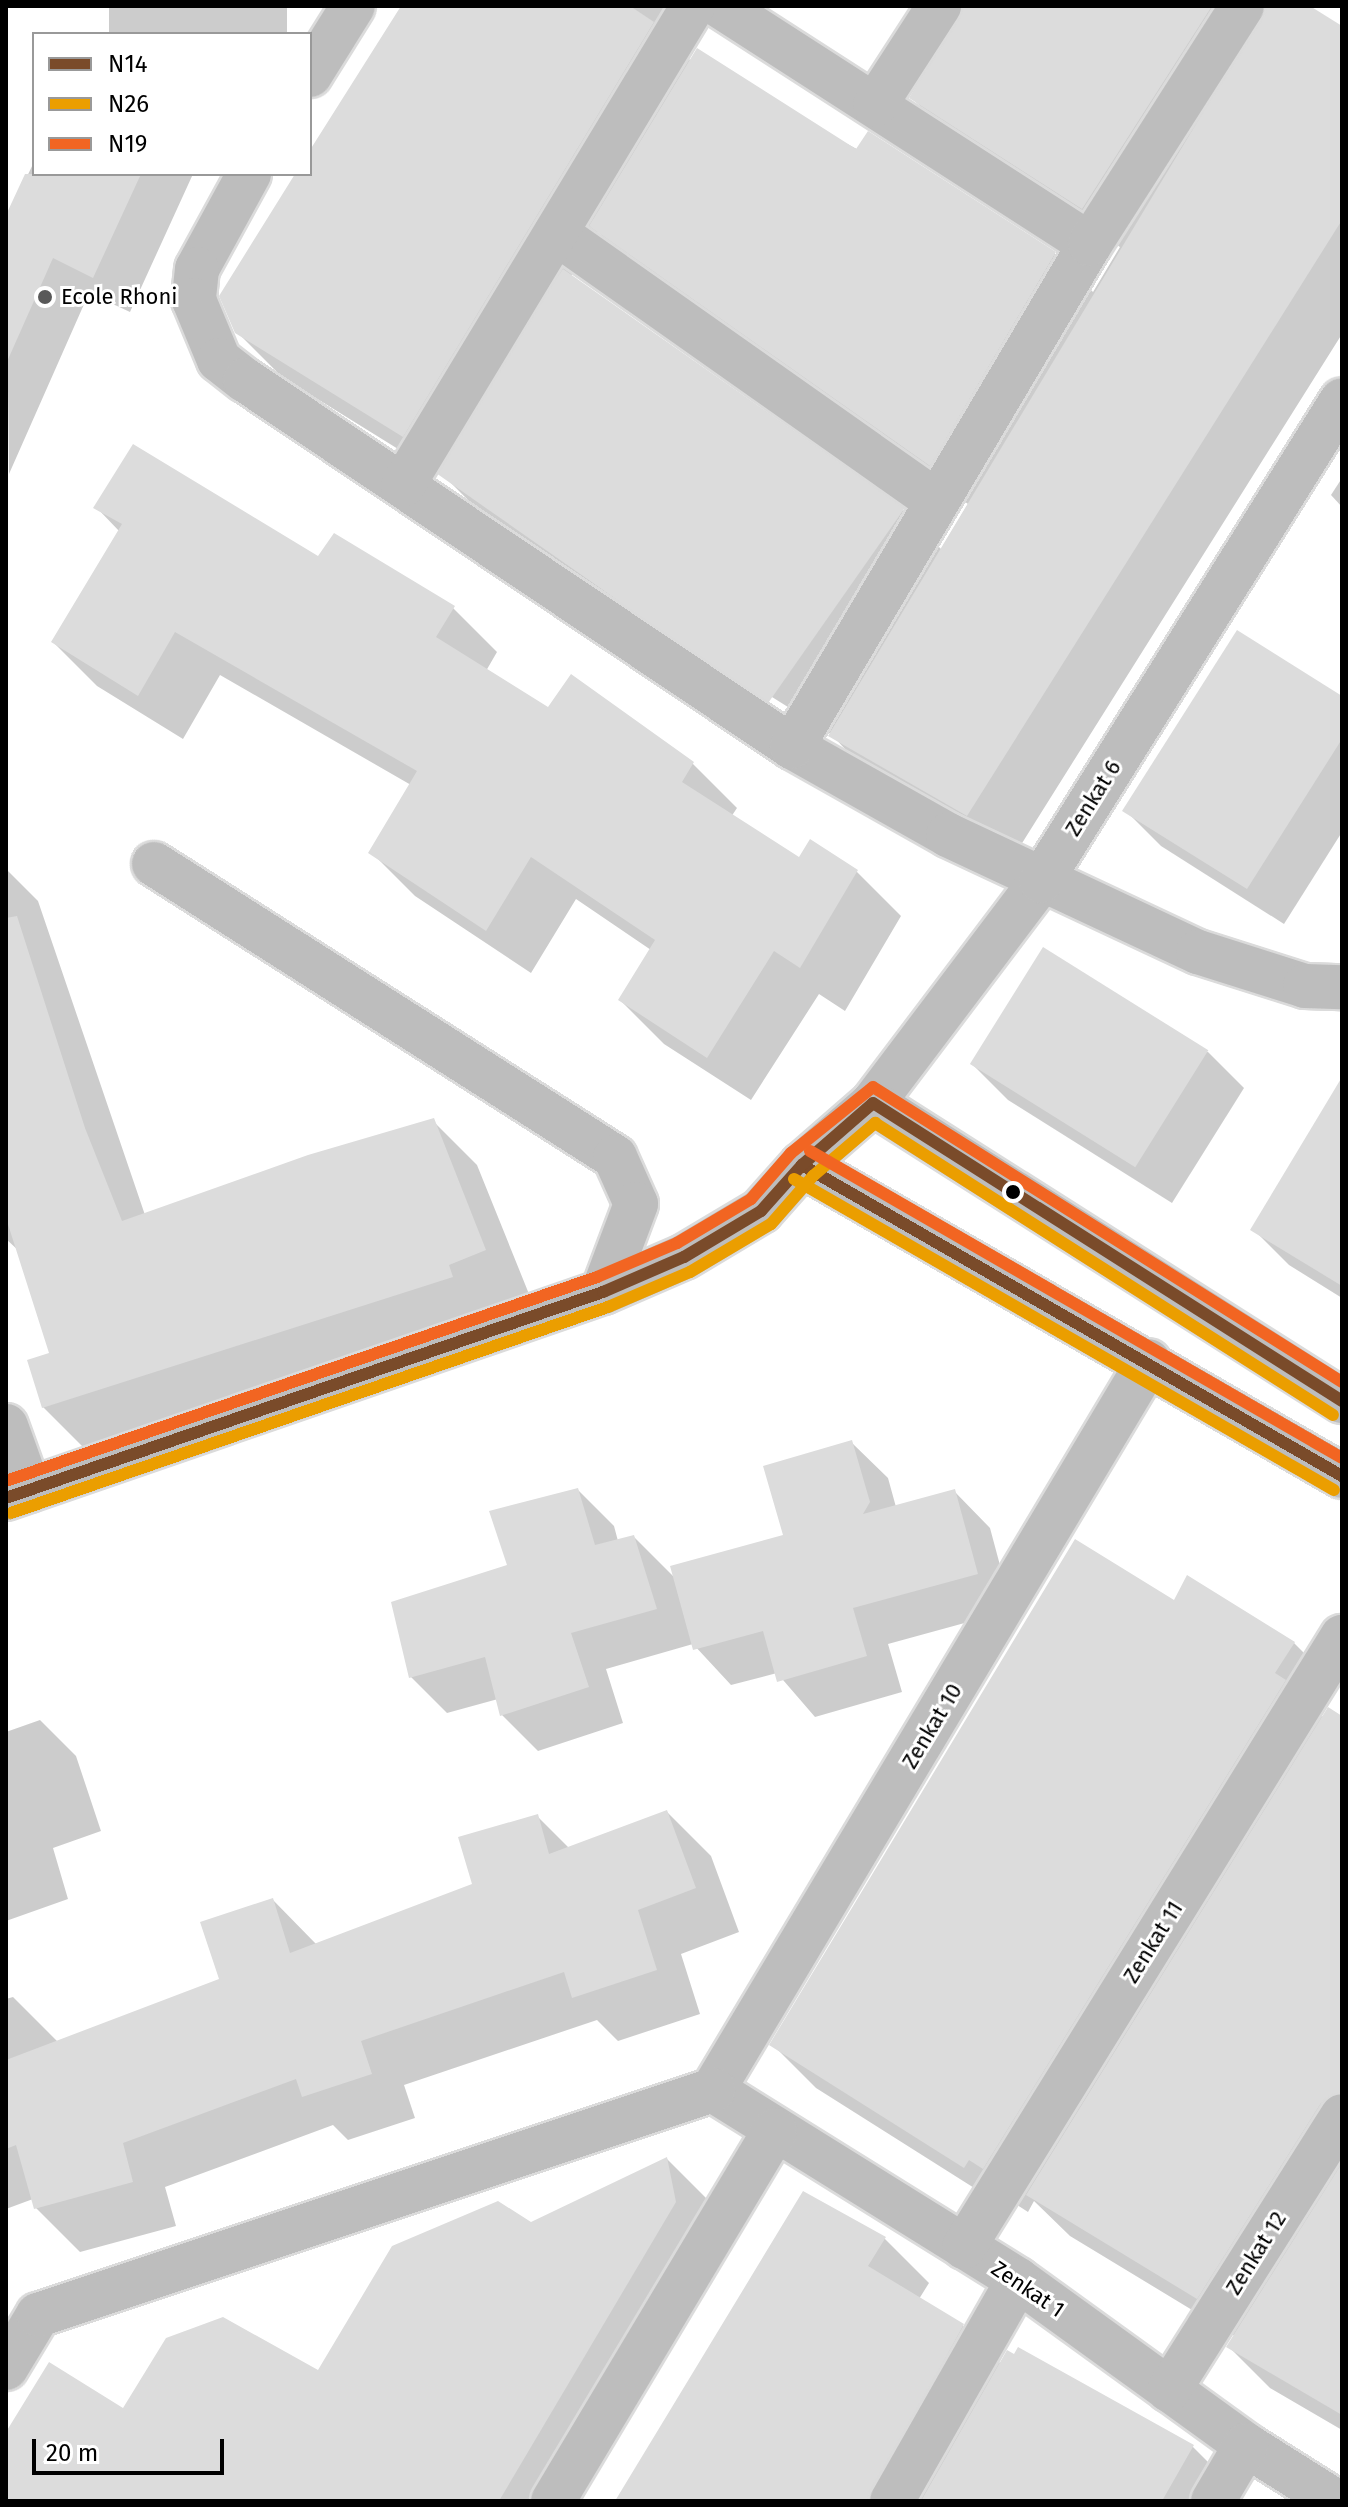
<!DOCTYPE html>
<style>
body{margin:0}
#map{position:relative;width:1348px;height:2507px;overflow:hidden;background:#fff;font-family:"Fira Sans",sans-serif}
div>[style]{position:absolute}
.shadow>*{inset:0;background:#0003;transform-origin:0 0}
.building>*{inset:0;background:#dcdcdc;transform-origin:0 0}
.roads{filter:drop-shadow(2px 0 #dbdbdb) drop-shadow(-2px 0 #dbdbdb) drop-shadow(0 2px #dbdbdb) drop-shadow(0 -2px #dbdbdb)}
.minor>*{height:44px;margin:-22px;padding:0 22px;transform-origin:22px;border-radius:22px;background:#bdbdbd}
.major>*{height:44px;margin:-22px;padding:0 22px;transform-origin:22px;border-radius:22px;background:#bdbdbd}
.bus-1>*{height:12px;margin:-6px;padding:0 6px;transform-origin:6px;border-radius:6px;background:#7a4b2a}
.bus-2>*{height:12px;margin:-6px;padding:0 6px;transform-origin:6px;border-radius:6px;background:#eb9e00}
.bus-3>*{height:12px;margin:-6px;padding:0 6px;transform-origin:6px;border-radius:6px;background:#f26522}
.dots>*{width:22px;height:22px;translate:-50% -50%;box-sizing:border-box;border:4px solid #fff;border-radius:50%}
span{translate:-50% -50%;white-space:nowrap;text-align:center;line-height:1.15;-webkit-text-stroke:6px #fff;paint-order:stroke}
.poi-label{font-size:22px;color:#000}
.left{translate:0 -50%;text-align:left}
.street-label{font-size:22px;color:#000}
.frame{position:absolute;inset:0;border:8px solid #000;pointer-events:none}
.legend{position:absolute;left:32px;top:32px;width:280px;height:144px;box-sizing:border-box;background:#fff;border:2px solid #999;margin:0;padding:10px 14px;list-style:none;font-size:24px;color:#000}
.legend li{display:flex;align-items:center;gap:16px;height:40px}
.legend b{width:40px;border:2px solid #999}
.scale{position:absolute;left:32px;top:2439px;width:192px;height:36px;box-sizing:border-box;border:4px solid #000;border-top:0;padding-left:10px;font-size:24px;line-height:28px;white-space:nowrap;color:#000;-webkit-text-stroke:6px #fff;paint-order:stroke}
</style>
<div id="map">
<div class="shadow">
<i style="left:109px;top:6px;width:178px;height:31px"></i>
<i style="clip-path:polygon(evenodd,403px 6px,687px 6px,668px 38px,691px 61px,1055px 254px,1093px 292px,1120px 247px,956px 142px,912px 98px,962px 20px,962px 6px,1307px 6px,1342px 29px,1342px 334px,1012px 859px,874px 780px,831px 734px,486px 518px,448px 480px,282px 377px,237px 332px,298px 174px,310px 174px,310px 155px,403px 6px,598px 232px,636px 270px,968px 504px,941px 549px,903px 511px,571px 276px,598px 232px)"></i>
<i style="clip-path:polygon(34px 162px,34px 174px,193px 174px,130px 312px,89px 293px,9px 474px,6px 220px)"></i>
<i style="clip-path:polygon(1342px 478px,1342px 507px,1331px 495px)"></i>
<i style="clip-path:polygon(96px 507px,318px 559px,453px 608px,497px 652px,486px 671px,549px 710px,693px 764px,737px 808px,731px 817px,799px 860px,810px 842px,857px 872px,901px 916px,845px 1011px,819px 994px,751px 1100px,664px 1044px,620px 1000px,651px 950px,576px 899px,531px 973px,415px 896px,371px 852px,411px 785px,220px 675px,183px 739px,97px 686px,53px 642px,120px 532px)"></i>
<i style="clip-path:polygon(1342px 698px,1342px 832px,1284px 924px,1161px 846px,1125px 810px)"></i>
<i style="clip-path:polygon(6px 869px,38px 901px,145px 1215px,433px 1121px,477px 1165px,529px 1294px,87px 1451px,43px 1407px,51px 1355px,19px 1251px,6px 1239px)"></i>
<i style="clip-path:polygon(1208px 1052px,1244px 1088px,1172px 1203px,1008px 1100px,972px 1064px)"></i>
<i style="clip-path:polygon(1342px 1143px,1342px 1298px,1289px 1265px,1253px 1229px)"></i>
<i style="clip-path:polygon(851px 1442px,888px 1478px,896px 1507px,954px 1491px,990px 1528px,1012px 1610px,888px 1644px,902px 1692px,815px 1717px,777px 1673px,731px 1685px,693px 1644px,606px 1669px,623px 1723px,538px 1751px,502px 1715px,498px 1699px,447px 1713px,411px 1677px,578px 1490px,614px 1526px,618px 1541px,634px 1537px,676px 1579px,786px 1536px)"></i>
<i style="clip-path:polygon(1175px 1603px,1294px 1643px,1338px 1687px,1319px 1716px,1342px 1718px,1342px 2430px,1270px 2388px,1228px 2346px,1235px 2336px,1070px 2236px,1034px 2201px,1028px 2212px,1014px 2203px,1009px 2210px,816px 2088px,772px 2044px)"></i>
<i style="clip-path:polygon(40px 1720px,76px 1756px,101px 1831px,53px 1848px,68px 1899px,6px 1921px,6px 1732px)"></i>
<i style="clip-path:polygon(667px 1812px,711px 1856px,739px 1932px,681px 1954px,700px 2014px,618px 2041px,597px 2020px,404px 2085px,415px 2118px,348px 2140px,333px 2125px,165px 2187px,176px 2226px,80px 2252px,36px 2208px,33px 2199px,6px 2209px,6px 1999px,13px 1997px,58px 2042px,222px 1981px,273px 1900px,317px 1945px,474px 1885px,537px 1816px,570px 1849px)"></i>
<i style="clip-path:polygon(667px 2159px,709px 2201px,566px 2501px,6px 2501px,6px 2435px,319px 2372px,531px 2224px)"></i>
<i style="clip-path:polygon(804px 2194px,885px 2239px,929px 2283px,919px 2299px,963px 2326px,1001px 2364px,1193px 2447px,1237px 2491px,1231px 2501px,617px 2501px)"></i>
</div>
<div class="building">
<i style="clip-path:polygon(401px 6px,630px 6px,654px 22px,403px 437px,235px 333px,219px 296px,295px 174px,310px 174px,310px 150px)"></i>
<i style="clip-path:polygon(964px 6px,1212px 6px,1082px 209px,909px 98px)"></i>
<i style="clip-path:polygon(1267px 6px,1310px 6px,1342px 26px,1342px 220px,967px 816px,828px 736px)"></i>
<i style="clip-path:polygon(697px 48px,856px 149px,868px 131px,1056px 252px,930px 466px,589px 226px)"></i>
<i style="clip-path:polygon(25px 174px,141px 174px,93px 278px,53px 258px,6px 364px,6px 215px)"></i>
<i style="left:563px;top:269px;width:417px;height:240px;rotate:35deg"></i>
<i style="clip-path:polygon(133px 444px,318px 556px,334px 533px,455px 606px,436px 637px,548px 707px,571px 674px,694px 762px,682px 782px,799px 857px,810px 839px,858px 870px,800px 968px,774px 951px,707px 1058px,618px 1000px,655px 940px,531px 857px,486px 931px,368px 853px,417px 771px,175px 632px,138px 696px,51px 642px,122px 524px,93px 508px)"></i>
<i style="clip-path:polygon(1237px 630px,1342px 696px,1342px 739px,1247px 889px,1122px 811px)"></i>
<i style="clip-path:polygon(17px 916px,85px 1128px,122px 1221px,308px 1155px,434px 1118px,486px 1250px,449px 1265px,453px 1277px,42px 1408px,27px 1360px,49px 1353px,6px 1218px,6px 918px)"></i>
<i style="left:1043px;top:947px;width:195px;height:138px;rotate:32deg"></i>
<i style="clip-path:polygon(1342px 1077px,1342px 1286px,1250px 1230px)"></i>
<i style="clip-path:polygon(852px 1440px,870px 1502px,863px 1514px,955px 1489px,978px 1574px,853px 1608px,867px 1656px,777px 1682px,763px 1631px,693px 1650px,670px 1566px,783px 1535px,763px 1466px)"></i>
<i style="clip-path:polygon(578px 1488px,595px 1545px,634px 1535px,657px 1609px,571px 1633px,589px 1687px,500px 1716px,485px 1657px,409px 1678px,391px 1602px,507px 1565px,489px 1511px)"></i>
<i style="clip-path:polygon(1075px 1539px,1174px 1600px,1187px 1575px,1295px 1642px,1275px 1673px,1286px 1680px,983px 2169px,969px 2160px,964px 2168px,769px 2045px)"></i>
<i style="clip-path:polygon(1328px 1707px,1342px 1716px,1342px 2091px,1321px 2103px,1197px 2299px,1026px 2195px)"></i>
<i style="clip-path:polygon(667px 1810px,696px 1888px,638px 1910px,657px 1970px,572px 1998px,564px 1972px,361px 2041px,372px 2074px,302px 2097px,296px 2079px,123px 2143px,133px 2182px,34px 2209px,16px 2145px,6px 2149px,6px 2060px,219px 1979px,200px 1922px,273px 1898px,290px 1953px,472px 1884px,458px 1837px,538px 1814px,549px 1854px)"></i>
<i style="clip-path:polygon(667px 2157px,676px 2202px,499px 2501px,6px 2501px,6px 2432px,49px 2362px,123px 2408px,166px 2338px,223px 2317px,318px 2370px,392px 2246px,498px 2201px,531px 2222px)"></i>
<i style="clip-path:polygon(1342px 2163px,1342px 2415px,1226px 2347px)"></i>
<i style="clip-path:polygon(803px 2191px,886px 2237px,868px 2266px,964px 2324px,867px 2501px,615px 2501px)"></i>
<i style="clip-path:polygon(1018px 2347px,1194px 2445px,1162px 2501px,921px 2501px,1007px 2350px,1014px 2354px)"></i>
</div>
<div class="roads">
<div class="minor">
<i style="left:720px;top:6px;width:440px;rotate:32.8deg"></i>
<i style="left:310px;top:75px;width:81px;rotate:-58.1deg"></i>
<i style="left:875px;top:105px;width:118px;rotate:-57.1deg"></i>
<i style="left:249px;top:174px;width:108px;rotate:118.7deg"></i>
<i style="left:197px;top:269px;width:31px;rotate:96deg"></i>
<i style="left:194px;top:300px;width:65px;rotate:67.4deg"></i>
<i style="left:219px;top:360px;width:33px;rotate:38deg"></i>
<i style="left:245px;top:380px;width:659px;rotate:33.86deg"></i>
<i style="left:792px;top:747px;width:179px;rotate:29.4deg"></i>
<i style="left:948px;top:835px;width:276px;rotate:25.1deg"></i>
<i style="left:1198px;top:952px;width:112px;rotate:17.6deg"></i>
<i style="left:1305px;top:986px;width:37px;rotate:2deg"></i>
<i style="left:556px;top:233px;width:465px;rotate:35.2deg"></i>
<i style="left:403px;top:485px;width:560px;rotate:-58.81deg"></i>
<i style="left:792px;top:747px;width:585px;rotate:-59.36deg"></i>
<i style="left:1090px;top:244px;width:282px;rotate:-57.4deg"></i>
<i style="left:154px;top:864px;width:546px;rotate:32.44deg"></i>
<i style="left:615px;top:1157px;width:51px;rotate:65.9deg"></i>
<i style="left:636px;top:1204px;width:94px;rotate:110.6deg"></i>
<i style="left:873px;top:1103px;width:278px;rotate:-52.9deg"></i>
<i style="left:1041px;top:881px;width:567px;rotate:-57.96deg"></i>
<i style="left:6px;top:1426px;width:68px;rotate:70.2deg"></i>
<i style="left:713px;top:2090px;width:849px;rotate:-59.12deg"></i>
<i style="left:713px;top:2090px;width:359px;rotate:31.9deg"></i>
<i style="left:1018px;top:2280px;width:281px;rotate:35.9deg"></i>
<i style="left:1246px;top:2445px;width:105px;rotate:32.2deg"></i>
<i style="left:964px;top:2247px;width:718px;rotate:-58.21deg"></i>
<i style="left:6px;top:2368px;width:62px;rotate:-58.9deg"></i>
<i style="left:38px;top:2315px;width:712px;rotate:-18.43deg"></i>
<i style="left:1169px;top:2390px;width:324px;rotate:-57.7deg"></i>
<i style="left:553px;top:2501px;width:432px;rotate:-59.1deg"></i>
<i style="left:892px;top:2501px;width:254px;rotate:-60.3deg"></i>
<i style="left:1213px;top:2501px;width:65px;rotate:-59.5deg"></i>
</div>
<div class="major">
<i style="left:802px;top:1165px;width:623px;rotate:29.94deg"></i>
<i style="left:6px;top:1498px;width:632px;rotate:-19.04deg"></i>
<i style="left:603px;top:1292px;width:88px;rotate:-23.4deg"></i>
<i style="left:684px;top:1257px;width:90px;rotate:-30.9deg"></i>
<i style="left:761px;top:1211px;width:62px;rotate:-48.3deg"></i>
<i style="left:802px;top:1165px;width:94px;rotate:-41.1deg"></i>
<i style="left:873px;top:1103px;width:556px;rotate:32.43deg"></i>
</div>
</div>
<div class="bus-1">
<i style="left:802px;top:1165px;width:623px;rotate:29.94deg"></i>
<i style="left:6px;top:1498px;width:632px;rotate:-19.04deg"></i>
<i style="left:603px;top:1292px;width:88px;rotate:-23.4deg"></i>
<i style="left:684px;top:1257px;width:90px;rotate:-30.9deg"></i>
<i style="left:761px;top:1211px;width:62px;rotate:-48.3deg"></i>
<i style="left:802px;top:1165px;width:94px;rotate:-41.1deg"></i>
<i style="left:873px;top:1103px;width:556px;rotate:32.43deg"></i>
</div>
<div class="bus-2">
<i style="left:794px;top:1179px;width:623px;rotate:29.94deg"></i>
<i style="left:11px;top:1513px;width:632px;rotate:-19.04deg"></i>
<i style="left:608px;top:1307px;width:89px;rotate:-23.1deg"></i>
<i style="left:690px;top:1272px;width:94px;rotate:-30.7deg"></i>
<i style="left:771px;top:1224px;width:64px;rotate:-48.8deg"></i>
<i style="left:813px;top:1176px;width:82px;rotate:-40.5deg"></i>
<i style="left:875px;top:1123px;width:543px;rotate:32.52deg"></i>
</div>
<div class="bus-3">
<i style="left:810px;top:1151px;width:614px;rotate:29.99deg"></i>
<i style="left:6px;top:1481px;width:625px;rotate:-19.04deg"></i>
<i style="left:597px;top:1277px;width:87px;rotate:-23deg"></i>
<i style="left:677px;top:1243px;width:86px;rotate:-30.7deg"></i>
<i style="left:751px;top:1199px;width:61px;rotate:-49deg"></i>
<i style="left:791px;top:1153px;width:105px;rotate:-38.8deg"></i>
<i style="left:873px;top:1087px;width:554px;rotate:32.17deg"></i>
</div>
<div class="dots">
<i style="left:45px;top:297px;background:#595959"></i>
<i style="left:1013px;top:1192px;background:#000"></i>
</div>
<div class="poi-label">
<span class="left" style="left:61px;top:297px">Ecole Rhoni</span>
</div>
<div class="street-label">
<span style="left:1093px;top:798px;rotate:-58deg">Zenkat 6</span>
<span style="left:932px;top:1726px;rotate:-59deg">Zenkat 10</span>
<span style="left:1153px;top:1942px;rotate:-58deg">Zenkat 11</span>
<span style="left:1256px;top:2253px;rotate:-58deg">Zenkat 12</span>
<span style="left:1028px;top:2289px;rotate:34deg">Zenkat 1</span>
</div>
<div class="frame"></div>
<ul class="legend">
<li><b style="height:10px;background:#7a4b2a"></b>N14</li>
<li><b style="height:10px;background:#eb9e00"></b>N26</li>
<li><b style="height:10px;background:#f26522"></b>N19</li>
</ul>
<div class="scale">20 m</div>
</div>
